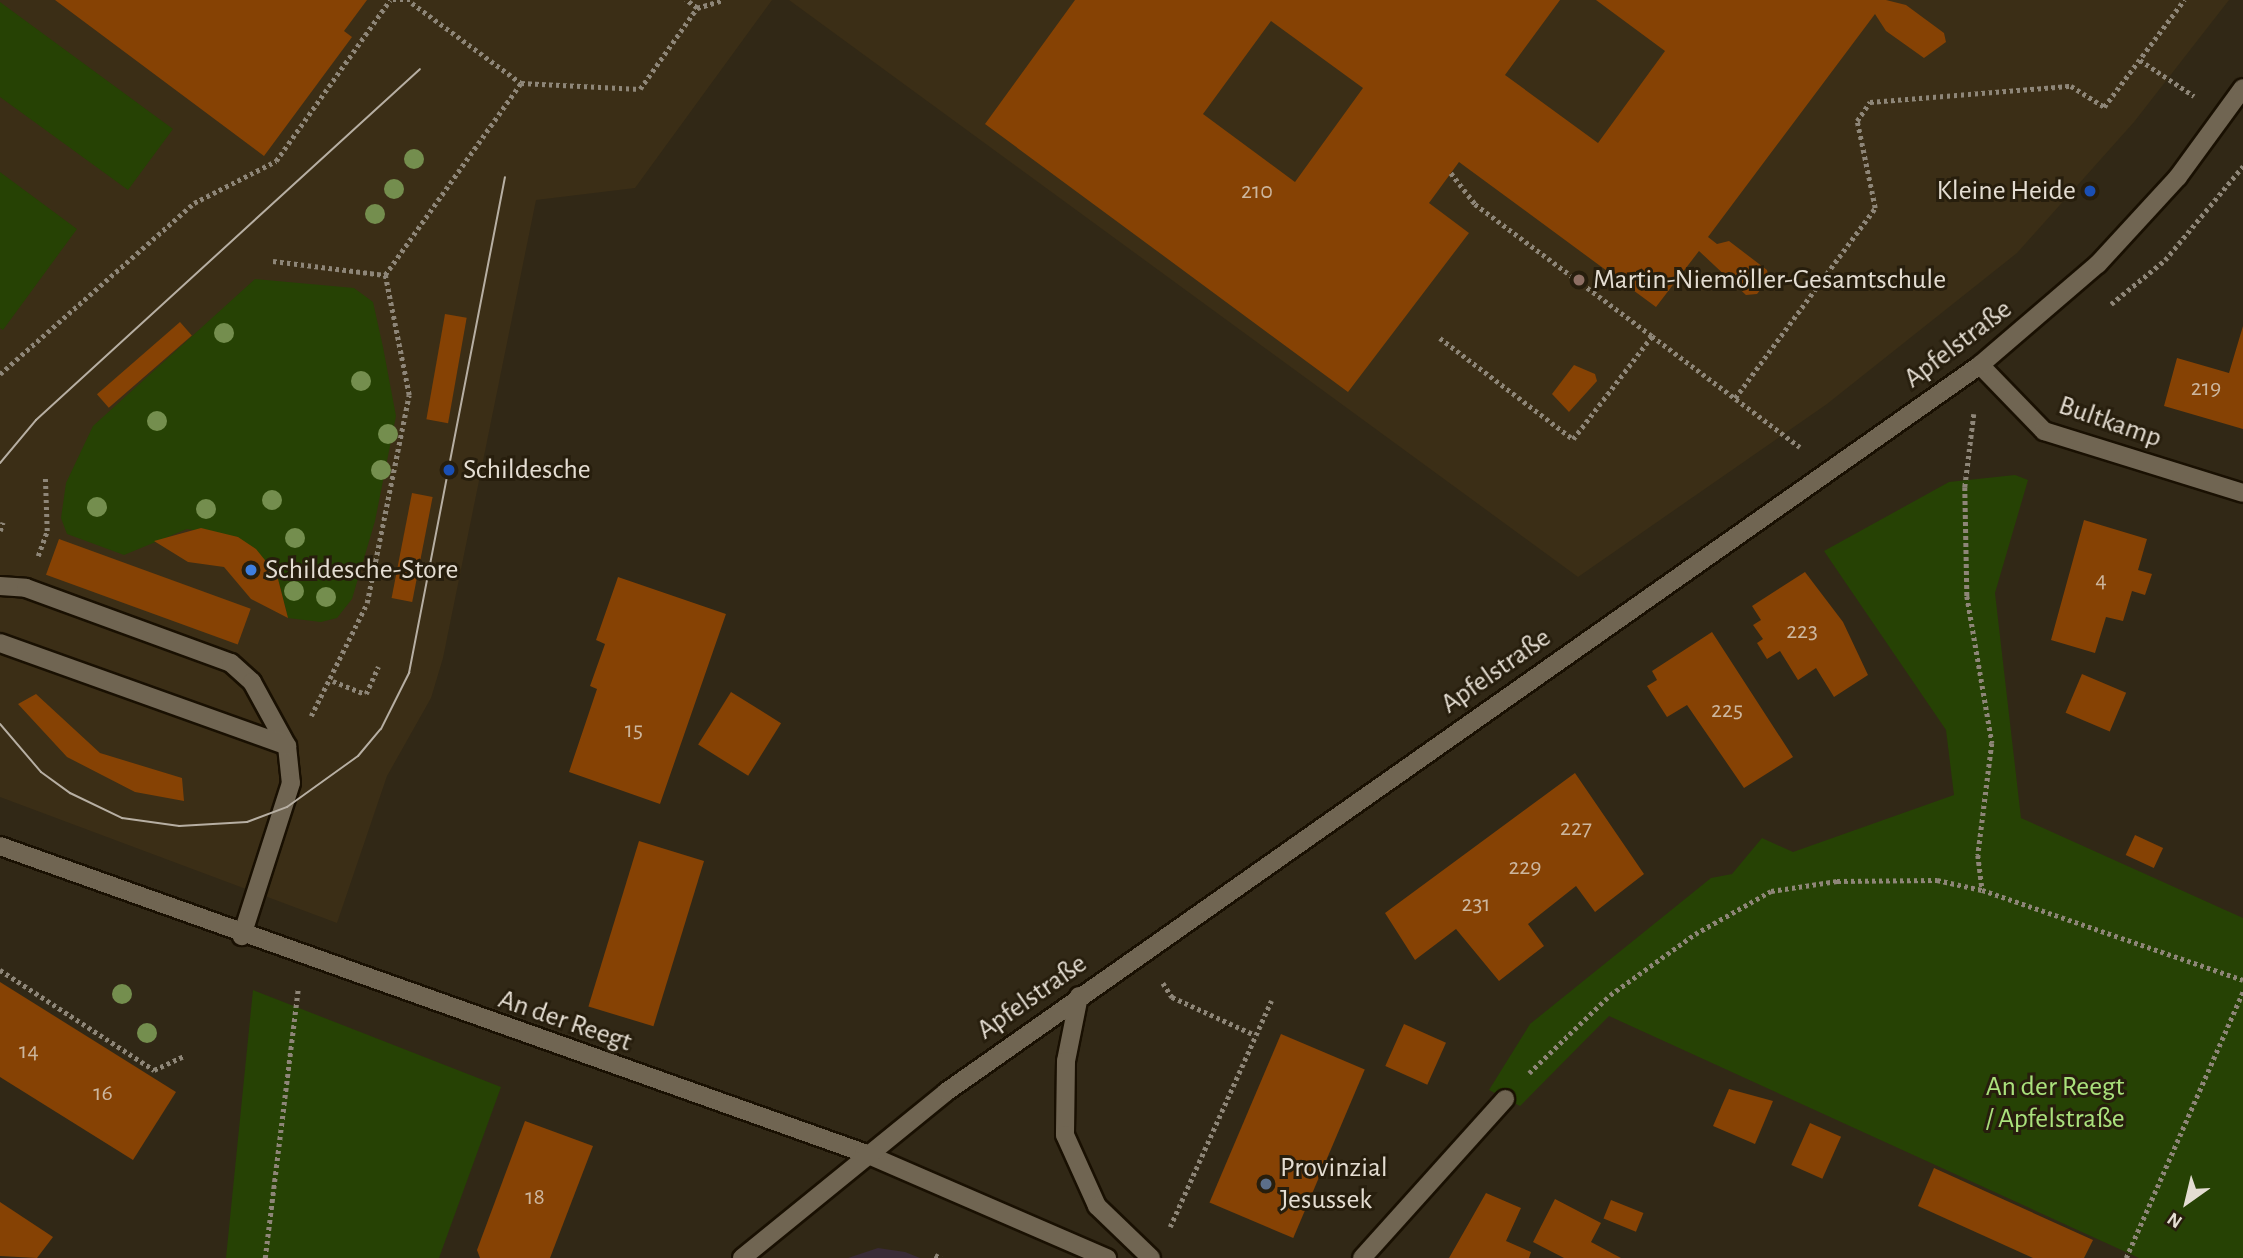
<!DOCTYPE html>
<meta charset="utf-8">
<style>
body{margin:0}
#map{position:relative;width:2243px;height:1258px;overflow:hidden;background:#312816;font-family:"Alegreya Sans",sans-serif}
div>[style]{position:absolute}
.industrial>*{inset:0;background:#3a2b37}
.built>*{inset:0;background:#3b2e16}
.green>*{inset:0;background:#264204}
.building>*{inset:0;background:#864204;transform-origin:0 0}
.path>*{height:4.5px;margin-top:-2.25px;transform-origin:0;background:repeating-linear-gradient(90deg,#8e8678 0 3.5px,transparent 0 7px)}
.roads{filter:drop-shadow(2px 0 #191002) drop-shadow(-2px 0 #191002) drop-shadow(0 2px #191002) drop-shadow(0 -2px #191002)}
.minor>*{height:18px;margin:-9px;padding:0 9px;transform-origin:9px;border-radius:9px;background:#706552}
.tram>*{height:2px;margin:-1px;padding:0 1px;transform-origin:1px;border-radius:1px;background:#b7afa3}
.trees>*{width:20px;height:20px;margin:-10px;border-radius:50%;background:#748e4e}
.dots>*{width:19px;height:19px;translate:-50% -50%;box-sizing:border-box;border:4px solid #271e0d;border-radius:50%}
span{translate:-50% -50%;white-space:nowrap;text-align:center;line-height:1.15;-webkit-text-stroke:6px #271e0d;paint-order:stroke}
.number-label{font-size:24px;color:#ccb69e}
.number-label span{-webkit-text-stroke-width:0}
.poi-label{font-size:28px;color:#e4ddd2}
.right{translate:-100% -50%;text-align:right}
.left{translate:0 -50%;text-align:left}
.street-label{font-size:28px;color:#e4ddd2}
.park-label{font-size:28px;color:#aae17c}
.north{position:absolute;left:2152px;top:1167px;width:70px;height:70px;-webkit-text-stroke:5px #271e0d;paint-order:stroke;rotate:214deg;font-size:19px;font-weight:700;line-height:28px;text-align:center;color:#e4ddd2}
.north::after{content:'';display:block;margin:auto;width:24px;height:32px;background:#e4ddd2;clip-path:polygon(50% 0,100% 100%,50% 72%,0 100%)}
</style>
<div id="map">
<div class="industrial">
<i style="clip-path:polygon(878px 1248px,905px 1252px,920px 1258px,848px 1258px)"></i>
</div>
<div class="built">
<i style="clip-path:polygon(0 0,772px 0,635px 188px,536px 200px,443px 658px,431px 698px,387px 776px,337px 923px,0 797px)"></i>
<i style="clip-path:polygon(789px 0,2229px 0,2134px 122px,2017px 253px,1827px 404px,1578px 577px)"></i>
</div>
<div class="green">
<i style="clip-path:polygon(0 2px,173px 129px,128px 190px,0 97px)"></i>
<i style="clip-path:polygon(0 172px,77px 229px,3px 330px,0 328px)"></i>
<i style="clip-path:polygon(255px 279px,354px 288px,373px 302px,383px 347px,396px 416px,375px 521px,352px 599px,337px 618px,321px 622px,288px 618px,277px 575px,238px 537px,187px 529px,124px 555px,67px 534px,61px 518px,66px 483px,93px 426px)"></i>
<i style="clip-path:polygon(2015px 475px,2028px 480px,1995px 593px,2021px 818px,2243px 918px,2243px 1258px,2139px 1258px,1609px 1016px,1520px 1106px,1489px 1090px,1530px 1024px,1711px 878px,1732px 874px,1762px 838px,1793px 852px,1954px 795px,1946px 730px,1824px 551px,1949px 482px)"></i>
<i style="clip-path:polygon(253px 990px,501px 1087px,439px 1258px,226px 1258px)"></i>
</div>
<div class="building">
<i style="clip-path:polygon(55px 0,367px 0,344px 31px,352px 37px,264px 156px)"></i>
<i style="clip-path:polygon(evenodd,1075px 0,1560px 0,1505px 75px,1598px 143px,1665px 51px,1596px 0,1886px 0,1906px 5px,1944px 33px,1946px 42px,1924px 58px,1886px 31px,1875px 14px,1708px 237px,1717px 244px,1729px 241px,1767px 270px,1769px 279px,1757px 294px,1746px 295px,1699px 251px,1656px 307px,1459px 162px,1429px 203px,1469px 233px,1348px 392px,985px 124px,1075px 0,1271px 21px,1363px 88px,1295px 182px,1203px 114px,1271px 21px)"></i>
<i style="left:445px;top:314px;width:22px;height:107px;rotate:10deg"></i>
<i style="left:180px;top:322px;width:18px;height:110px;rotate:49deg"></i>
<i style="clip-path:polygon(2243px 326px,2243px 429px,2164px 406px,2177px 358px,2229px 373px)"></i>
<i style="clip-path:polygon(1574px 365px,1595px 374px,1597px 381px,1569px 412px,1552px 394px)"></i>
<i style="left:412px;top:493px;width:21px;height:107px;rotate:11deg"></i>
<i style="clip-path:polygon(2084px 520px,2147px 539px,2138px 570px,2152px 574px,2145px 595px,2132px 591px,2123px 621px,2106px 617px,2095px 653px,2051px 640px)"></i>
<i style="clip-path:polygon(201px 528px,238px 537px,256px 549px,277px 575px,288px 618px,251px 599px,224px 567px,188px 562px,154px 541px)"></i>
<i style="left:59px;top:539px;width:204px;height:38px;rotate:20deg"></i>
<i style="clip-path:polygon(1805px 572px,1843px 622px,1868px 675px,1834px 697px,1816px 668px,1798px 680px,1780px 651px,1767px 659px,1757px 643px,1763px 639px,1753px 625px,1761px 620px,1752px 606px)"></i>
<i style="clip-path:polygon(618px 577px,726px 614px,660px 804px,569px 772px,597px 689px,590px 686px,605px 644px,596px 640px)"></i>
<i style="clip-path:polygon(1712px 632px,1793px 757px,1744px 788px,1687px 705px,1667px 717px,1647px 686px,1657px 680px,1652px 671px)"></i>
<i style="left:2082px;top:674px;width:48px;height:42px;rotate:23deg"></i>
<i style="left:731px;top:692px;width:59px;height:62px;rotate:32deg"></i>
<i style="clip-path:polygon(36px 694px,100px 753px,182px 778px,184px 801px,135px 792px,67px 757px,18px 704px)"></i>
<i style="clip-path:polygon(1575px 773px,1644px 874px,1595px 912px,1576px 886px,1528px 924px,1544px 946px,1499px 981px,1456px 929px,1415px 960px,1385px 913px)"></i>
<i style="left:2135px;top:835px;width:31px;height:22px;rotate:25deg"></i>
<i style="left:639px;top:841px;width:68px;height:173px;rotate:17deg"></i>
<i style="clip-path:polygon(0 982px,176px 1092px,133px 1160px,0 1077px)"></i>
<i style="left:1404px;top:1024px;width:46px;height:46px;rotate:24deg"></i>
<i style="left:1281px;top:1034px;width:91px;height:183px;rotate:23deg"></i>
<i style="clip-path:polygon(1729px 1089px,1773px 1101px,1755px 1144px,1713px 1126px)"></i>
<i style="clip-path:polygon(525px 1121px,593px 1146px,550px 1258px,480px 1258px,477px 1250px)"></i>
<i style="left:1810px;top:1123px;width:34px;height:46px;rotate:24deg"></i>
<i style="clip-path:polygon(1934px 1168px,2093px 1240px,2084px 1258px,2033px 1258px,1918px 1206px)"></i>
<i style="clip-path:polygon(1486px 1193px,1521px 1208px,1506px 1241px,1531px 1252px,1529px 1258px,1449px 1258px)"></i>
<i style="clip-path:polygon(1555px 1199px,1601px 1223px,1591px 1242px,1621px 1258px,1564px 1258px,1533px 1242px)"></i>
<i style="left:1611px;top:1200px;width:35px;height:20px;rotate:22deg"></i>
<i style="clip-path:polygon(0 1202px,53px 1237px,37px 1258px,0 1256px)"></i>
</div>
<div class="path">
<i style="left:393px;top:0;width:21px"></i>
<i style="left:412px;top:3px;width:135px;rotate:36.3deg"></i>
<i style="left:521px;top:83px;width:119px;rotate:2.9deg"></i>
<i style="left:640px;top:89px;width:99px;rotate:-54.9deg"></i>
<i style="left:697px;top:8px;width:14px;rotate:-144deg"></i>
<i style="left:697px;top:8px;width:27px;rotate:-17deg"></i>
<i style="left:2140px;top:60px;width:65px;rotate:33.7deg"></i>
<i style="left:1451px;top:173px;width:39px;rotate:52deg"></i>
<i style="left:1475px;top:204px;width:221px;rotate:36.7deg"></i>
<i style="left:273px;top:261px;width:113px;rotate:7.1deg"></i>
<i style="left:2111px;top:304px;width:70px;rotate:-39.2deg"></i>
<i style="left:2165px;top:260px;width:122px;rotate:-50.3deg"></i>
<i style="left:1440px;top:338px;width:167px;rotate:37.2deg"></i>
<i style="left:1573px;top:439px;width:130px;rotate:-52.5deg"></i>
<i style="left:1652px;top:336px;width:185px;rotate:36.9deg"></i>
<i style="left:0;top:374px;width:259px;rotate:-41.4deg"></i>
<i style="left:194px;top:203px;width:92px;rotate:-27.1deg"></i>
<i style="left:276px;top:161px;width:197px;rotate:-54.7deg"></i>
<i style="left:1735px;top:398px;width:236px;rotate:-53.6deg"></i>
<i style="left:1875px;top:208px;width:89px;rotate:-101.7deg"></i>
<i style="left:1857px;top:121px;width:23px;rotate:-56deg"></i>
<i style="left:1870px;top:102px;width:202px;rotate:-4.6deg"></i>
<i style="left:2071px;top:86px;width:39px;rotate:32deg"></i>
<i style="left:2104px;top:107px;width:134px;rotate:-53.2deg"></i>
<i style="left:1974px;top:414px;width:74px;rotate:97deg"></i>
<i style="left:1965px;top:487px;width:109px;rotate:88.9deg"></i>
<i style="left:1967px;top:596px;width:149px;rotate:80.3deg"></i>
<i style="left:1992px;top:743px;width:113px;rotate:97.1deg"></i>
<i style="left:1978px;top:855px;width:35px;rotate:83deg"></i>
<i style="left:0;top:531px;width:9px;rotate:-72deg"></i>
<i style="left:38px;top:556px;width:27px;rotate:-70deg"></i>
<i style="left:47px;top:531px;width:56px;rotate:-92deg"></i>
<i style="left:333px;top:681px;width:35px;rotate:22deg"></i>
<i style="left:366px;top:694px;width:30px;rotate:-66deg"></i>
<i style="left:311px;top:716px;width:126px;rotate:-63.6deg"></i>
<i style="left:367px;top:603px;width:212px;rotate:-78.6deg"></i>
<i style="left:409px;top:395px;width:122px;rotate:-101.3deg"></i>
<i style="left:385px;top:275px;width:235px;rotate:-54.7deg"></i>
<i style="left:0;top:970px;width:184px;rotate:33deg"></i>
<i style="left:154px;top:1070px;width:33px;rotate:-25deg"></i>
<i style="left:1163px;top:983px;width:17px;rotate:57deg"></i>
<i style="left:1172px;top:997px;width:91px;rotate:24.6deg"></i>
<i style="left:1529px;top:1073px;width:112px;rotate:-43.9deg"></i>
<i style="left:1610px;top:995px;width:105px;rotate:-35.7deg"></i>
<i style="left:1695px;top:934px;width:87px;rotate:-29.5deg"></i>
<i style="left:1771px;top:891px;width:67px;rotate:-8.6deg"></i>
<i style="left:1837px;top:881px;width:100px;rotate:-0.6deg"></i>
<i style="left:1937px;top:880px;width:46px;rotate:12.5deg"></i>
<i style="left:1982px;top:890px;width:276px;rotate:19deg"></i>
<i style="left:1170px;top:1227px;width:248px;rotate:-65.9deg"></i>
<i style="left:935px;top:1255px;width:7px;rotate:27deg"></i>
<i style="left:265px;top:1258px;width:272px;rotate:-83deg"></i>
<i style="left:2126px;top:1258px;width:292px;rotate:-66.3deg"></i>
</div>
<div class="roads">
<div class="minor">
<i style="left:1980px;top:365px;width:92px;rotate:45.9deg"></i>
<i style="left:2044px;top:431px;width:208px;rotate:17.3deg"></i>
<i style="left:0;top:586px;width:26px;rotate:4deg"></i>
<i style="left:26px;top:588px;width:218px;rotate:20.1deg"></i>
<i style="left:231px;top:663px;width:28px;rotate:42deg"></i>
<i style="left:252px;top:682px;width:73px;rotate:61.3deg"></i>
<i style="left:287px;top:746px;width:37px;rotate:84deg"></i>
<i style="left:291px;top:783px;width:161px;rotate:107.8deg"></i>
<i style="left:0;top:643px;width:305px;rotate:19.7deg"></i>
<i style="left:0;top:846px;width:917px;rotate:19.56deg"></i>
<i style="left:864px;top:1153px;width:265px;rotate:23.4deg"></i>
<i style="left:1079px;top:996px;width:66px;rotate:101.3deg"></i>
<i style="left:1066px;top:1061px;width:74px;rotate:90.8deg"></i>
<i style="left:1065px;top:1135px;width:78px;rotate:65.7deg"></i>
<i style="left:1097px;top:1206px;width:75px;rotate:43.9deg"></i>
<i style="left:742px;top:1258px;width:263px;rotate:-39.1deg"></i>
<i style="left:946px;top:1092px;width:1264px;rotate:-35.11deg"></i>
<i style="left:1980px;top:365px;width:155px;rotate:-40.6deg"></i>
<i style="left:2098px;top:264px;width:118px;rotate:-47.4deg"></i>
<i style="left:2178px;top:177px;width:110px;rotate:-53.9deg"></i>
<i style="left:1362px;top:1258px;width:214px;rotate:-48deg"></i>
</div>
</div>
<div class="tram">
<i style="left:0;top:463px;width:56px;rotate:-50.1deg"></i>
<i style="left:36px;top:420px;width:520px;rotate:-42.43deg"></i>
<i style="left:0;top:724px;width:63px;rotate:49.5deg"></i>
<i style="left:41px;top:772px;width:36px;rotate:36deg"></i>
<i style="left:70px;top:793px;width:58px;rotate:25.7deg"></i>
<i style="left:122px;top:818px;width:58px;rotate:8deg"></i>
<i style="left:179px;top:826px;width:68px;rotate:-3.4deg"></i>
<i style="left:247px;top:822px;width:43px;rotate:-20.6deg"></i>
<i style="left:287px;top:807px;width:87px;rotate:-35.7deg"></i>
<i style="left:358px;top:756px;width:35px;rotate:-50deg"></i>
<i style="left:381px;top:729px;width:63px;rotate:-63.4deg"></i>
<i style="left:409px;top:673px;width:505px;rotate:-79.05deg"></i>
</div>
<div class="trees">
<i style="left:414px;top:159px"></i>
<i style="left:394px;top:189px"></i>
<i style="left:375px;top:214px"></i>
<i style="left:224px;top:333px"></i>
<i style="left:361px;top:381px"></i>
<i style="left:157px;top:421px"></i>
<i style="left:388px;top:434px"></i>
<i style="left:381px;top:470px"></i>
<i style="left:272px;top:500px"></i>
<i style="left:97px;top:507px"></i>
<i style="left:206px;top:509px"></i>
<i style="left:295px;top:538px"></i>
<i style="left:294px;top:591px"></i>
<i style="left:326px;top:597px"></i>
<i style="left:122px;top:994px"></i>
<i style="left:147px;top:1033px"></i>
</div>
<div class="dots">
<i style="left:2090px;top:191px;background:#1a4fb4"></i>
<i style="left:1579px;top:280px;background:#8d6e63"></i>
<i style="left:449px;top:470px;background:#1a4fb4"></i>
<i style="left:251px;top:570px;background:#3f7fe0"></i>
<i style="left:1266px;top:1184px;background:#5c6f8a"></i>
</div>
<div class="number-label">
<span style="left:1257px;top:192px">210</span>
<span style="left:2206px;top:389px">219</span>
<span style="left:2101px;top:581px">4</span>
<span style="left:1802px;top:632px">223</span>
<span style="left:1727px;top:711px">225</span>
<span style="left:634px;top:731px">15</span>
<span style="left:1576px;top:829px">227</span>
<span style="left:1525px;top:868px">229</span>
<span style="left:1476px;top:905px">231</span>
<span style="left:29px;top:1052px">14</span>
<span style="left:103px;top:1094px">16</span>
<span style="left:535px;top:1198px">18</span>
</div>
<div class="poi-label">
<span class="right" style="left:2076px;top:191px">Kleine Heide</span>
<span class="left" style="left:1593px;top:280px">Martin-Niemöller-Gesamtschule</span>
<span class="left" style="left:463px;top:470px">Schildesche</span>
<span class="left" style="left:265px;top:570px">Schildesche-Store</span>
<span class="left" style="left:1280px;top:1184px">Provinzial<br>Jesussek</span>
</div>
<div class="street-label">
<span style="left:1958px;top:344px;rotate:-37deg">Apfelstraße</span>
<span style="left:2110px;top:422px;rotate:19deg">Bultkamp</span>
<span style="left:1496px;top:671px;rotate:-35deg">Apfelstraße</span>
<span style="left:1032px;top:997px;rotate:-35deg">Apfelstraße</span>
<span style="left:565px;top:1021px;rotate:19deg">An der Reegt</span>
</div>
<div class="park-label">
<span style="left:2055px;top:1103px">An der Reegt<br>/ Apfelstraße</span>
</div>
<div class="north">N</div>
</div>
